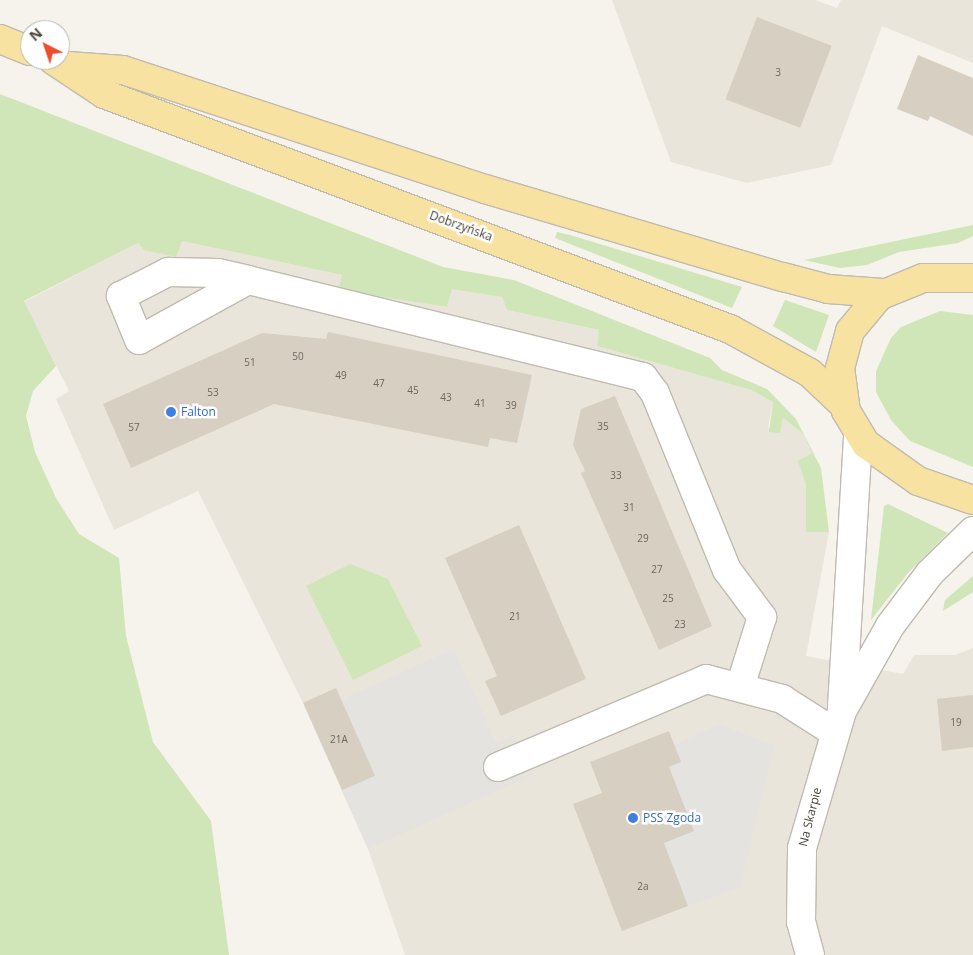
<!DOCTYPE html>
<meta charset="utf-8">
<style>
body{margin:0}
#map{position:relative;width:973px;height:955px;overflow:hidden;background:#f5f3ec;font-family:"Open Sans",sans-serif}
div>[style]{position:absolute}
.residential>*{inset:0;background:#e9e5db}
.green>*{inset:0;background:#d0e6b8}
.parking>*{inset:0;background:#e4e3e0}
.building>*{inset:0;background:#d6cfc2;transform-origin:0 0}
.roads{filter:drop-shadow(1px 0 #c0bbaf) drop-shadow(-1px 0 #c0bbaf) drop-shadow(0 1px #c0bbaf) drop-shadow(0 -1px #c0bbaf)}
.minor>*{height:28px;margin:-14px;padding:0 14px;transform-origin:14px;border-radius:14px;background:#fff}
.major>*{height:28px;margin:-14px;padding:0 14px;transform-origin:14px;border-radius:14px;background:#f8e2a2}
.dots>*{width:14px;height:14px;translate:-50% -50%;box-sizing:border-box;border:2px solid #fff;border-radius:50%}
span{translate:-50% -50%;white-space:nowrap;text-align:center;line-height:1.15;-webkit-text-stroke:5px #fff;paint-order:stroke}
.number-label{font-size:10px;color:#6c675c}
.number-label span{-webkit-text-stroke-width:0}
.street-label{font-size:12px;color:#49443a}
.shop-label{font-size:12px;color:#366cbe}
.left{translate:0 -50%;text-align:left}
.north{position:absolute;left:20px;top:20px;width:50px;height:50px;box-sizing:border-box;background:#fff;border:1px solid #b6b4b0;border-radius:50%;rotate:319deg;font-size:14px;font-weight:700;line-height:20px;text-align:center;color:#49443a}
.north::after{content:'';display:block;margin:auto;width:18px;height:22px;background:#ec4d2c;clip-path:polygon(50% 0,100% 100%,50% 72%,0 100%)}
</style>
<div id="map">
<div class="residential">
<i style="clip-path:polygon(612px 0,815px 0,837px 8px,841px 0,973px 0,973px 63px,882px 26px,831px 165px,747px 183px,671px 162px)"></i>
<i style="clip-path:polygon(182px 241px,342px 275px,338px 289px,447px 307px,452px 288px,502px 297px,507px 310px,599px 330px,597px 346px,751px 390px,773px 402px,768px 428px,783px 418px,803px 434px,812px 453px,800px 462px,806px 485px,806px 532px,829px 532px,806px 656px,903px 674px,914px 655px,955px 655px,973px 648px,973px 955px,405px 955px,368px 849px,303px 703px,198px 491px,114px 530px,56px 399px,69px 391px,24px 302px,138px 243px)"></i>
</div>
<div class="green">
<i style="clip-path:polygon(0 94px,443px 267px,514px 280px,710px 358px,722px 370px,767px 389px,796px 419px,821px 468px,829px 532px,806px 532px,806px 485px,798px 461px,812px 453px,803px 434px,783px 418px,780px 433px,769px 432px,773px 402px,751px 390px,597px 346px,599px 330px,507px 310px,502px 297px,452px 289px,447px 307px,338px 290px,342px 275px,182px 241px,176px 257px,144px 250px,138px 243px,24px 301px,56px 366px,33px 391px,26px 416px,35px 452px,56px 498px,79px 534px,119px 558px,126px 636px,153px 742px,211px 821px,229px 955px,0 955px)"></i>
<i style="clip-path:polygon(973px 225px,973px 236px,958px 243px,899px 252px,867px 265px,840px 268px,804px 260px)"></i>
<i style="clip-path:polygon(557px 232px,570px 235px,742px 287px,732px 308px,555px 238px)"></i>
<i style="clip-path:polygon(785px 300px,829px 315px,816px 352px,773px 326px)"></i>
<i style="clip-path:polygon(940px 311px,973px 315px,973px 467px,910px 441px,891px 420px,876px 392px,876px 371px,891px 338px,901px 327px)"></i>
<i style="clip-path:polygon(888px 504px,948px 533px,908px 573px,871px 620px,884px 506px)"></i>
<i style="clip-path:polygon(350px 564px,388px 579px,422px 646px,353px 680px,306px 586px)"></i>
<i style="clip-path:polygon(973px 576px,973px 592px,943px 611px,945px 600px)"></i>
</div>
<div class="parking">
<i style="clip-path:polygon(454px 649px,496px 743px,514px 735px,532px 775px,368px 849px,342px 791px,375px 776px,341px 700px)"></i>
<i style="clip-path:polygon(720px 724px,774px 746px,740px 887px,688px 906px,664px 843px,669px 767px,674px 745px)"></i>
</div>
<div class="building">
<i style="left:757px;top:17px;width:80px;height:88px;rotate:21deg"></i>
<i style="clip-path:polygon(918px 55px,973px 78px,973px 136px,930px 116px,928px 121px,897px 109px)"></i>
<i style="clip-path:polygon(328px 332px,532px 375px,517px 443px,490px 438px,488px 447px,274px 404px,131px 468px,103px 404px,262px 333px,326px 339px)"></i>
<i style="clip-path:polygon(615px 396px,712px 626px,659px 650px,581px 473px,585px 471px,573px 445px,581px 409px)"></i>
<i style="clip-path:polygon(519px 525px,586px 679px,501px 716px,485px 681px,497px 676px,445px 558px)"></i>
<i style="left:336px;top:688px;width:96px;height:36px;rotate:66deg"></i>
<i style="clip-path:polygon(973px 695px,973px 747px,942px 751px,937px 699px)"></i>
<i style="clip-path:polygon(669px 731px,681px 762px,669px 767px,694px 831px,664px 843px,688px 906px,622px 931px,573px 804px,602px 793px,590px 762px)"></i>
</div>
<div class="roads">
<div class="minor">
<i style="left:248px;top:280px;width:124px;rotate:151.2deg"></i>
<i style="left:139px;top:340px;width:48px;rotate:-112.2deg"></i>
<i style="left:121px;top:296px;width:53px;rotate:-27.1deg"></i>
<i style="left:168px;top:272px;width:50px;rotate:1.1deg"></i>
<i style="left:218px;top:273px;width:31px;rotate:13deg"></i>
<i style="left:248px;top:280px;width:407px;rotate:13.8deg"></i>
<i style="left:643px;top:377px;width:20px;rotate:53deg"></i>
<i style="left:655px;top:393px;width:191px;rotate:67.9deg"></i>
<i style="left:727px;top:570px;width:59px;rotate:53.3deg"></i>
<i style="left:762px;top:617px;width:73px;rotate:107.4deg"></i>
<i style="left:842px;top:707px;width:273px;rotate:-86.6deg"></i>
<i style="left:498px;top:767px;width:226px;rotate:-22.9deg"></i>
<i style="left:706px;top:679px;width:79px;rotate:14.7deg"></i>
<i style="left:782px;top:699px;width:62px;rotate:32.4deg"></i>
<i style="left:810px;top:955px;width:34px;rotate:-105deg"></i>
<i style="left:801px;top:922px;width:74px;rotate:-89.2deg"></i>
<i style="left:802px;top:848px;width:143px;rotate:-73.7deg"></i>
<i style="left:842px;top:711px;width:98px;rotate:-60.5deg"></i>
<i style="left:890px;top:626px;width:66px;rotate:-53deg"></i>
<i style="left:930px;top:573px;width:60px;rotate:-44.3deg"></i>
</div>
<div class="major">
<i style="left:0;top:39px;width:32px;rotate:22deg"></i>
<i style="left:53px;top:60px;width:61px;rotate:33.7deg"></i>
<i style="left:104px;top:94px;width:669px;rotate:20.58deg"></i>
<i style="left:730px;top:329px;width:91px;rotate:28.8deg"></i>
<i style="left:810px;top:373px;width:47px;rotate:43.3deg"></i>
<i style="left:68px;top:66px;width:55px;rotate:4.2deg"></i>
<i style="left:123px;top:70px;width:381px;rotate:18.2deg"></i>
<i style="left:485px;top:189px;width:311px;rotate:16.5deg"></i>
<i style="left:783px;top:277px;width:47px;rotate:14.9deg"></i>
<i style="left:828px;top:289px;width:55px;rotate:4.2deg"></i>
<i style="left:973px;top:278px;width:50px;rotate:180deg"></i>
<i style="left:923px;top:278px;width:48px;rotate:157.8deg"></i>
<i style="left:879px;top:296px;width:45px;rotate:129.6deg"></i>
<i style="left:850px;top:331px;width:38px;rotate:105deg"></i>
<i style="left:840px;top:368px;width:43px;rotate:82.1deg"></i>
<i style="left:846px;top:411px;width:39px;rotate:59deg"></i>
<i style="left:866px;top:444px;width:64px;rotate:35.4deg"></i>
<i style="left:918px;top:481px;width:58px;rotate:19.1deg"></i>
</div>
</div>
<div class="dots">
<i style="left:171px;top:412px;background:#3f7fe0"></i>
<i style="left:633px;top:818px;background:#3f7fe0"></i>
</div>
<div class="number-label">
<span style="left:778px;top:73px">3</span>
<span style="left:298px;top:357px">50</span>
<span style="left:250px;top:363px">51</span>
<span style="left:341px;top:376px">49</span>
<span style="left:379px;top:384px">47</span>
<span style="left:413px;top:391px">45</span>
<span style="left:213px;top:393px">53</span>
<span style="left:446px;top:398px">43</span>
<span style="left:480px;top:404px">41</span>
<span style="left:511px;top:406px">39</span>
<span style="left:603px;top:427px">35</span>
<span style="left:134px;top:428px">57</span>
<span style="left:616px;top:476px">33</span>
<span style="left:629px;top:508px">31</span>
<span style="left:643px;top:539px">29</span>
<span style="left:657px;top:570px">27</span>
<span style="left:668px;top:599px">25</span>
<span style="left:515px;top:617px">21</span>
<span style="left:680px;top:625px">23</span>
<span style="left:956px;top:723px">19</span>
<span style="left:339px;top:740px">21A</span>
<span style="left:643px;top:887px">2a</span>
</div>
<div class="street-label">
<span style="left:461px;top:226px;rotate:20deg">Dobrzyńska</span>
<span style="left:810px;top:817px;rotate:-76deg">Na Skarpie</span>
</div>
<div class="shop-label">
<span class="left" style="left:181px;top:412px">Falton</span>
<span class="left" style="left:643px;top:818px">PSS Zgoda</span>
</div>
<div class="north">N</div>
</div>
